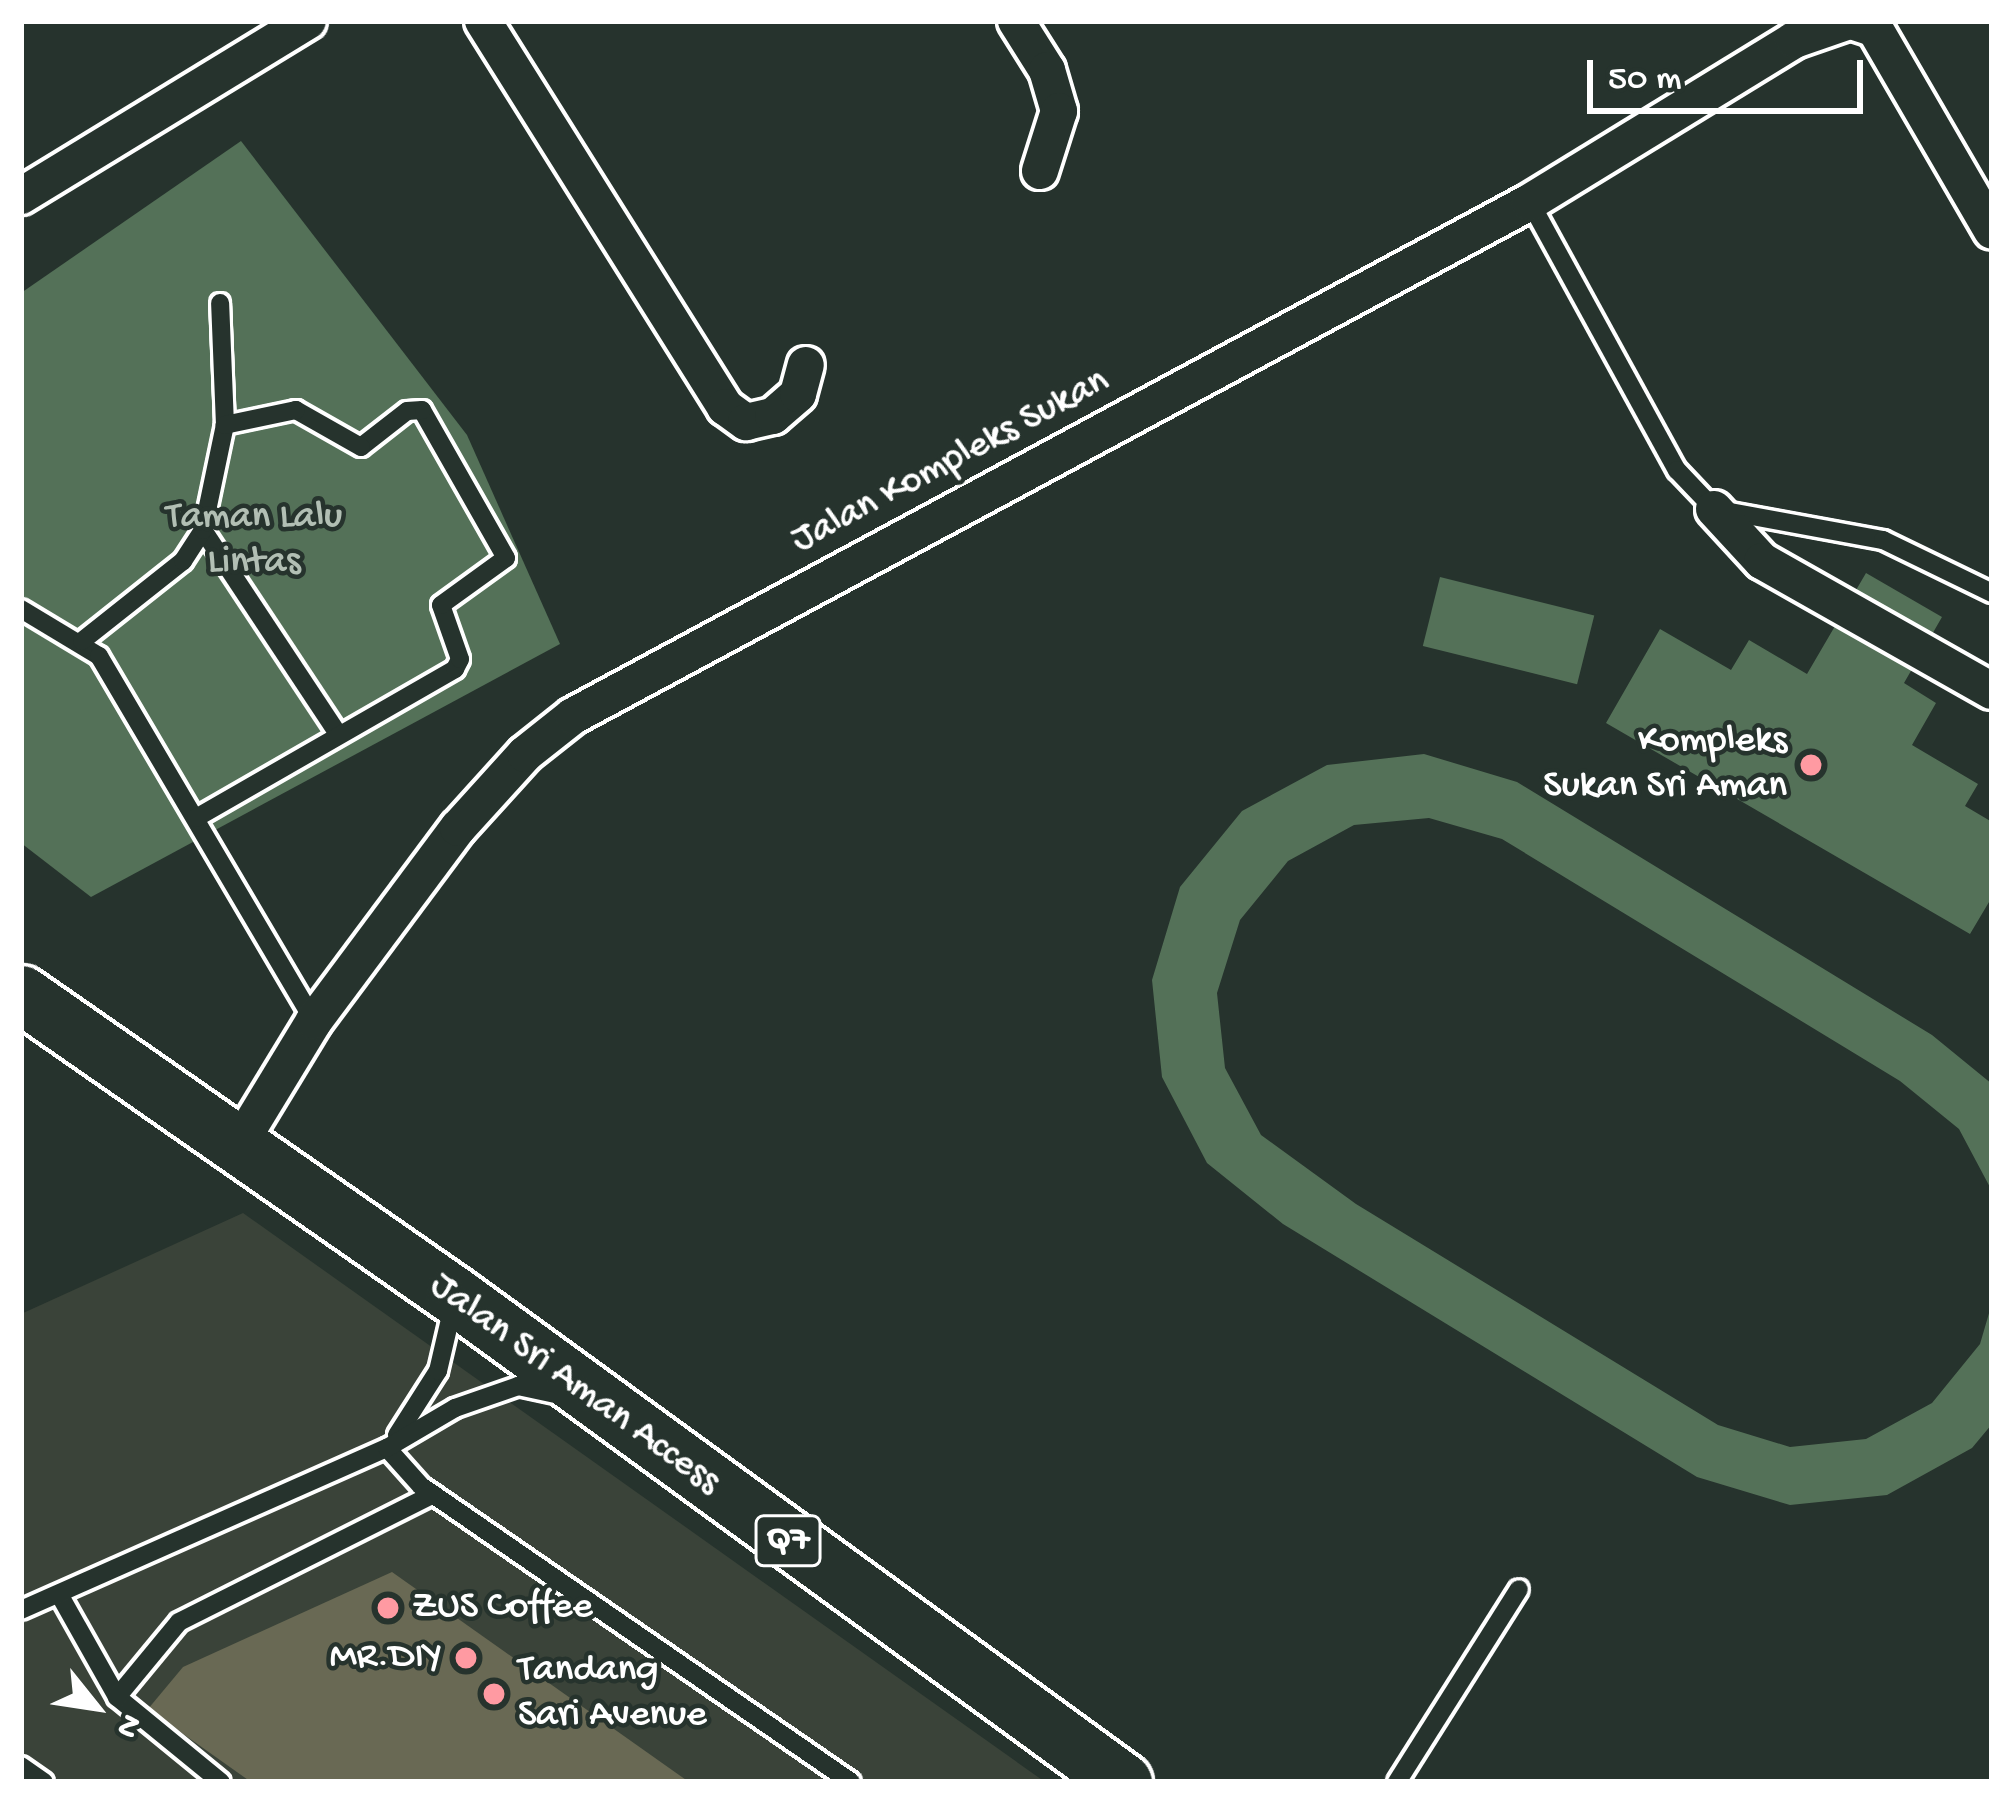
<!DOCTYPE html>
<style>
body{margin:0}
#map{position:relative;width:2013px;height:1803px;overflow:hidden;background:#26332d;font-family:"Gochi Hand",sans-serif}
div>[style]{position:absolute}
.built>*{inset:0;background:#3a4339}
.green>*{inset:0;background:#547158;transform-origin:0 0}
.building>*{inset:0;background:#696954}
.roads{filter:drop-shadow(3px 0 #fff) drop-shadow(-3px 0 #fff) drop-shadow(0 3px #fff) drop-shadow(0 -3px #fff)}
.service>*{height:18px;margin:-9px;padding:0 9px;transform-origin:9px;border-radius:9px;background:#26332d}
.minor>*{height:36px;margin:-18px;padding:0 18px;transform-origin:18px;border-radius:18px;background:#26332d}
.primary>*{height:57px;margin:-28.5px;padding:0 28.5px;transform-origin:28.5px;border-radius:28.5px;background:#26332d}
.dots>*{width:33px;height:33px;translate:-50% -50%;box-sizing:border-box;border:6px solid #26332d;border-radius:50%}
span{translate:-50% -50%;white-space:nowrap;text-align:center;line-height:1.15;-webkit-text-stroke:9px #26332d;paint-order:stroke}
.shield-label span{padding:3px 9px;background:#26332d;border:3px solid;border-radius:9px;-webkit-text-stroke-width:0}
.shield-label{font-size:36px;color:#fff;font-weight:700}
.street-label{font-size:39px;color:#fff}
.park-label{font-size:39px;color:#b2bfb4}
.poi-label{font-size:39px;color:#fff}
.right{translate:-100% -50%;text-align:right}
.left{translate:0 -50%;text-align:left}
.frame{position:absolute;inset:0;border:24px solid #fff;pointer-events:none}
.north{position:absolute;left:36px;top:1647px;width:120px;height:120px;-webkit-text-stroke:9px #26332d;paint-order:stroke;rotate:120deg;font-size:33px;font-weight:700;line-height:48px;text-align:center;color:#fff}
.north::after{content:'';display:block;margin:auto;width:42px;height:54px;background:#fff;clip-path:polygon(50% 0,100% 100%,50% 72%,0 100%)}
.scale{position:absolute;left:1587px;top:60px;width:276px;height:54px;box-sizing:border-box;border:6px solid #fff;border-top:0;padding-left:15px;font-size:36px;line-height:42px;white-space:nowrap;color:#fff;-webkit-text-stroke:9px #26332d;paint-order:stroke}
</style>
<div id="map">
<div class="built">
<i style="clip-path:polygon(243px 1213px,1045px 1782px,21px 1782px,21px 1314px)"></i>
</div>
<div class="green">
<i style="clip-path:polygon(241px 141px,467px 435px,560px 644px,91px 897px,21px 843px,21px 293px)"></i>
<i style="clip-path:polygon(1866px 573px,1942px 617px,1904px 683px,1936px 703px,1912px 745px,1978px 784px,1965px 806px,1992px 822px,1992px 897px,1970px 934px,1606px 723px,1660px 629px,1731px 670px,1749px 640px,1807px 674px)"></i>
<i style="left:1440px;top:577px;width:159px;height:71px;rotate:14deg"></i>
<i style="clip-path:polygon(1424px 754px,1517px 782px,1932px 1035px,1992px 1084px,1992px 1191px,1959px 1129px,1900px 1081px,1502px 839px,1429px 818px,1354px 825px,1288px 861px,1240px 920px,1217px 993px,1225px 1068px,1261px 1135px,1356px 1204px,1718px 1425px,1790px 1447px,1866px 1439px,1932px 1403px,1980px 1344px,1992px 1303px,1992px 1424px,1972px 1448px,1887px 1495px,1790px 1505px,1697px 1477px,1283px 1224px,1207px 1163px,1162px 1077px,1152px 980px,1180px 887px,1242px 811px,1327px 765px)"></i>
</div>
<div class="building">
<i style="clip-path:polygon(392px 1572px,689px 1782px,251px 1782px,148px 1709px,183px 1667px)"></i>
</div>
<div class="roads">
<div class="service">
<i style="left:1530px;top:202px;width:306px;rotate:61.3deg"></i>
<i style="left:1677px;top:470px;width:54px;rotate:46.5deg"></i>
<i style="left:1714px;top:509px;width:172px;rotate:10.4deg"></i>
<i style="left:1883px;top:540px;width:121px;rotate:25.9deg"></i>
<i style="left:203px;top:530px;width:245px;rotate:56.5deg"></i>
<i style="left:21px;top:609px;width:91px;rotate:31.1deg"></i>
<i style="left:99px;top:656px;width:424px;rotate:59.5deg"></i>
<i style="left:82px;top:641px;width:129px;rotate:-38.4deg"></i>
<i style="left:183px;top:561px;width:37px;rotate:-57deg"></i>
<i style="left:203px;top:530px;width:107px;rotate:-78.2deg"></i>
<i style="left:225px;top:425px;width:122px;rotate:-92.3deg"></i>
<i style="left:196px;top:818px;width:299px;rotate:-29.9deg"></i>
<i style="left:455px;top:669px;width:11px;rotate:-63deg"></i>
<i style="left:460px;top:659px;width:57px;rotate:-109.4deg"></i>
<i style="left:441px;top:605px;width:80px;rotate:-35.9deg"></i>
<i style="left:506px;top:558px;width:170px;rotate:-119.6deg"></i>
<i style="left:422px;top:410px;width:15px;rotate:176deg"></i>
<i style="left:407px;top:411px;width:58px;rotate:142deg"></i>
<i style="left:361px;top:447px;width:75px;rotate:-150.4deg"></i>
<i style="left:296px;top:410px;width:73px;rotate:168.1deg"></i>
<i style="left:397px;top:1435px;width:76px;rotate:-57.4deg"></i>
<i style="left:438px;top:1371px;width:71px;rotate:-76.9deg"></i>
<i style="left:387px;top:1448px;width:51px;rotate:48.2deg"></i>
<i style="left:421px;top:1486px;width:522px;rotate:34.54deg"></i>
<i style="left:59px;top:1594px;width:118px;rotate:60.6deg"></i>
<i style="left:117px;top:1697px;width:134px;rotate:39.3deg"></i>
<i style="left:21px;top:1610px;width:400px;rotate:-23.9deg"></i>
<i style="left:387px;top:1448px;width:79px;rotate:-30.5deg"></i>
<i style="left:455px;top:1408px;width:67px;rotate:-19.2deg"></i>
<i style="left:518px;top:1386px;width:38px;rotate:12deg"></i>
<i style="left:117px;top:1697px;width:97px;rotate:-50.4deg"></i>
<i style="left:179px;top:1622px;width:284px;rotate:-26.7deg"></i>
<i style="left:21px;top:1766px;width:28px;rotate:35deg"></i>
<i style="left:1397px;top:1782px;width:228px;rotate:-57.7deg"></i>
</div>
<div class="minor">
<i style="left:483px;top:21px;width:456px;rotate:57.9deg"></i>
<i style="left:725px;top:407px;width:26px;rotate:36deg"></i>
<i style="left:746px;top:422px;width:28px;rotate:-13deg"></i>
<i style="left:773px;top:416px;width:33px;rotate:-41deg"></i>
<i style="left:798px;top:394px;width:30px;rotate:-75deg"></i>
<i style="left:1016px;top:21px;width:58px;rotate:57.7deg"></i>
<i style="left:1047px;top:70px;width:43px;rotate:73.7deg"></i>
<i style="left:1059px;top:111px;width:63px;rotate:107.6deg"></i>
<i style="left:1851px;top:21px;width:25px;rotate:18deg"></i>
<i style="left:1875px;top:29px;width:233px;rotate:59.9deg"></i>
<i style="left:21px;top:196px;width:336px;rotate:-31.4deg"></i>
<i style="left:1714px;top:509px;width:71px;rotate:47.3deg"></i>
<i style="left:1762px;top:561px;width:264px;rotate:29.5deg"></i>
<i style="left:238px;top:1146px;width:146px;rotate:-58.7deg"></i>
<i style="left:314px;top:1021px;width:241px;rotate:-53.3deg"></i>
<i style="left:458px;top:828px;width:100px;rotate:-47.8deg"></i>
<i style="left:525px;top:754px;width:61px;rotate:-38.4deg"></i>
<i style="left:573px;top:716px;width:1086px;rotate:-28.24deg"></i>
<i style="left:1530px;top:202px;width:310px;rotate:-31.5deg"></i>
<i style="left:1794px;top:40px;width:58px;rotate:-19.1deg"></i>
</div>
<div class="primary">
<i style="left:21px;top:994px;width:529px;rotate:34.83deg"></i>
<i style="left:455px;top:1296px;width:826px;rotate:36.04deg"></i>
</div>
</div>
<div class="dots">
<i style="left:1811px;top:765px;background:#ff9aa2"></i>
<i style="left:388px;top:1608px;background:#ff9aa2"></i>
<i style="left:466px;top:1658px;background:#ff9aa2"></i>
<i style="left:494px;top:1694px;background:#ff9aa2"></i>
</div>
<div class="shield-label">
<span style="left:788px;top:1541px">Q7</span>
</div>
<div class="street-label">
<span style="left:951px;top:462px;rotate:-28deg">Jalan Kompleks Sukan</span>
<span style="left:574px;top:1385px;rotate:36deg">Jalan Sri Aman Access</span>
</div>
<div class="park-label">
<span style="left:254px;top:541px">Taman Lalu<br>Lintas</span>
</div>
<div class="poi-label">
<span class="right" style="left:1787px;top:765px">Kompleks<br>Sukan Sri Aman</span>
<span class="left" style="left:412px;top:1608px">ZUS Coffee</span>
<span class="right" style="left:442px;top:1658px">MR.DIY</span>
<span class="left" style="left:518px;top:1694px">Tandang<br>Sari Avenue</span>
</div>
<div class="frame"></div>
<div class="north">N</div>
<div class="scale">50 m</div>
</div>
